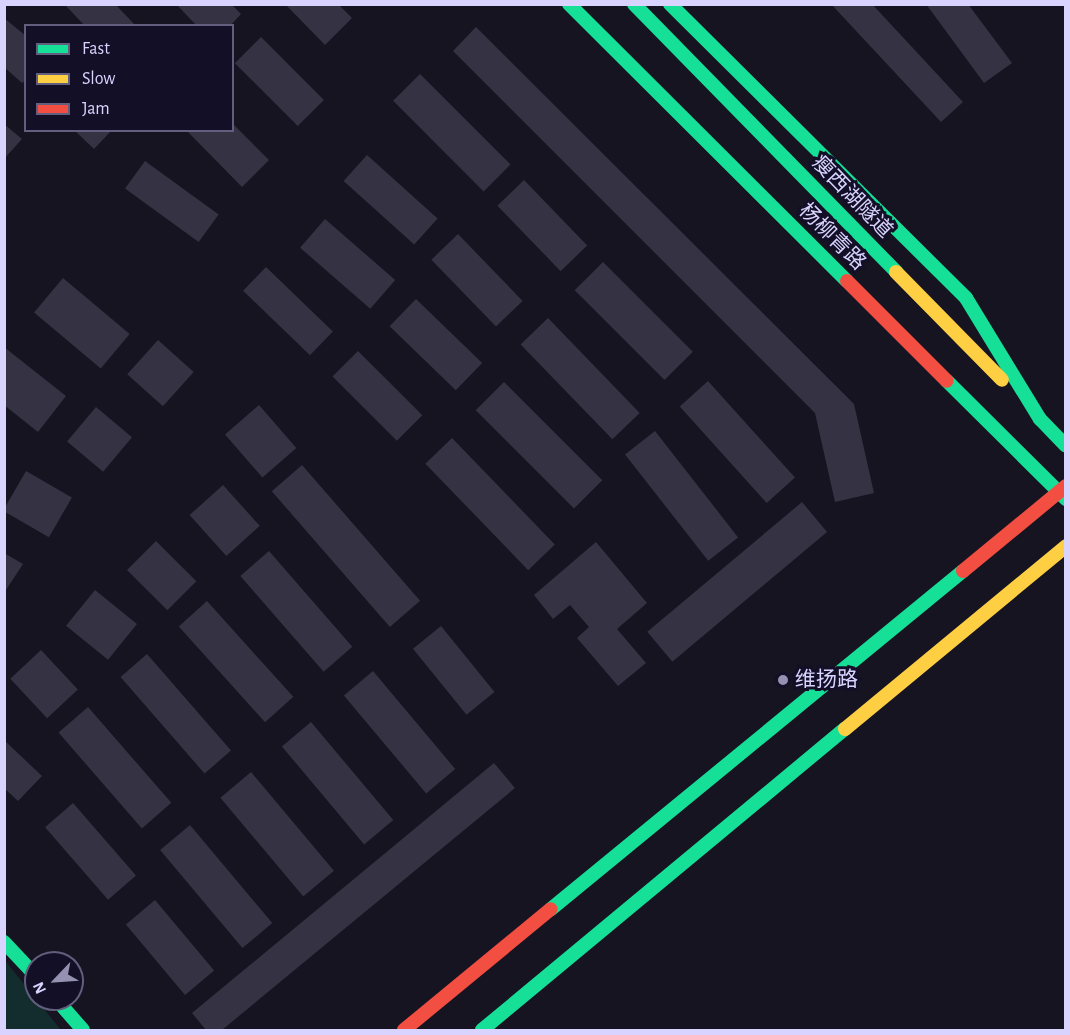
<!DOCTYPE html>
<meta charset="utf-8">
<style>
body{margin:0}
#map{position:relative;width:1070px;height:1035px;overflow:hidden;background:#161421;font-family:"Alegreya Sans","Noto Sans SC",sans-serif}
div>[style]{position:absolute}
.green>*{inset:0;background:#132c2d}
.building>*{inset:0;background:#343243;transform-origin:0 0}
.fast>*{height:14px;margin:-7px;padding:0 7px;transform-origin:7px;border-radius:7px;background:#16e098}
.slow>*{height:14px;margin:-7px;padding:0 7px;transform-origin:7px;border-radius:7px;background:#ffcf43}
.jam>*{height:14px;margin:-7px;padding:0 7px;transform-origin:7px;border-radius:7px;background:#f24e42}
.dots>*{width:16px;height:16px;translate:-50% -50%;box-sizing:border-box;border:3px solid #130f26;border-radius:50%}
span{translate:-50% -50%;white-space:nowrap;text-align:center;line-height:1.15;-webkit-text-stroke:6px #130f26;paint-order:stroke}
.street-label{font-size:21px;color:#d9d4ff}
.poi-label{font-size:21px;color:#d9d4ff}
.left{translate:0 -50%;text-align:left}
.frame{position:absolute;inset:0;border:6px solid #d9d4ff;pointer-events:none}
.legend{position:absolute;left:24px;top:24px;width:210px;height:108px;box-sizing:border-box;background:#130f26;border:2px solid #625e7d;margin:0;padding:8px 10px;list-style:none;font-size:18px;color:#d9d4ff}
.legend li{display:flex;align-items:center;gap:12px;height:30px}
.legend b{width:30px;border:2px solid #625e7d}
.north{position:absolute;left:24px;top:951px;width:60px;height:60px;box-sizing:border-box;background:#130f26;border:2px solid #625e7d;border-radius:50%;rotate:245deg;font-size:16px;font-weight:700;line-height:24px;text-align:center;color:#d9d4ff}
.north::after{content:'';display:block;margin:auto;width:21px;height:27px;background:#9591b1;clip-path:polygon(50% 0,100% 100%,50% 72%,0 100%)}
</style>
<div id="map">
<div class="green">
<i style="clip-path:polygon(4px 960px,7px 963px,61px 1030px,5px 1030px)"></i>
</div>
<div class="building">
<i style="clip-path:polygon(68px 4px,115px 4px,136px 26px,85px 26px,66px 6px)"></i>
<i style="clip-path:polygon(176px 4px,231px 4px,241px 14px,230px 26px,197px 26px)"></i>
<i style="clip-path:polygon(285px 4px,338px 4px,352px 18px,325px 45px)"></i>
<i style="clip-path:polygon(831px 4px,872px 4px,963px 102px,941px 122px)"></i>
<i style="clip-path:polygon(926px 4px,968px 4px,1012px 63px,984px 83px)"></i>
<i style="clip-path:polygon(4px 18px,26px 36px,26px 80px,22px 83px,4px 67px)"></i>
<i style="clip-path:polygon(476px 27px,854px 404px,874px 493px,835px 502px,815px 413px,453px 51px)"></i>
<i style="left:261px;top:37px;width:89px;height:37px;rotate:45deg"></i>
<i style="left:420px;top:74px;width:128px;height:38px;rotate:45deg"></i>
<i style="clip-path:polygon(232px 123px,269px 160px,242px 187px,186px 130px,232px 130px)"></i>
<i style="clip-path:polygon(4px 124px,22px 139px,4px 159px)"></i>
<i style="clip-path:polygon(74px 130px,112px 130px,94px 149px)"></i>
<i style="left:367px;top:155px;width:95px;height:35px;rotate:42deg"></i>
<i style="left:145px;top:161px;width:91px;height:34px;rotate:36deg"></i>
<i style="left:524px;top:180px;width:91px;height:37px;rotate:46deg"></i>
<i style="left:325px;top:219px;width:93px;height:38px;rotate:41deg"></i>
<i style="left:458px;top:234px;width:93px;height:37px;rotate:46deg"></i>
<i style="left:603px;top:262px;width:127px;height:40px;rotate:45deg"></i>
<i style="left:266px;top:267px;width:93px;height:33px;rotate:44deg"></i>
<i style="left:63px;top:278px;width:87px;height:45px;rotate:40deg"></i>
<i style="left:416px;top:299px;width:92px;height:38px;rotate:44deg"></i>
<i style="left:548px;top:318px;width:132px;height:38px;rotate:46deg"></i>
<i style="left:158px;top:340px;width:48px;height:46px;rotate:42deg"></i>
<i style="clip-path:polygon(4px 347px,66px 396px,38px 432px,4px 405px)"></i>
<i style="left:358px;top:351px;width:91px;height:36px;rotate:45deg"></i>
<i style="left:708px;top:381px;width:130px;height:38px;rotate:48deg"></i>
<i style="left:504px;top:382px;width:139px;height:40px;rotate:45deg"></i>
<i style="left:259px;top:405px;width:57px;height:45px;rotate:49deg"></i>
<i style="left:96px;top:407px;width:47px;height:45px;rotate:40deg"></i>
<i style="left:655px;top:431px;width:135px;height:38px;rotate:52deg"></i>
<i style="left:452px;top:438px;width:148px;height:37px;rotate:46deg"></i>
<i style="left:302px;top:465px;width:180px;height:40px;rotate:49deg"></i>
<i style="left:26px;top:471px;width:53px;height:46px;rotate:30deg"></i>
<i style="left:223px;top:485px;width:55px;height:45px;rotate:48deg"></i>
<i style="left:802px;top:502px;width:39px;height:202px;rotate:50deg"></i>
<i style="left:156px;top:541px;width:57px;height:41px;rotate:45deg"></i>
<i style="clip-path:polygon(596px 542px,647px 603px,617px 629px,646px 663px,618px 686px,577px 638px,589px 627px,570px 605px,553px 619px,534px 595px)"></i>
<i style="left:269px;top:551px;width:127px;height:38px;rotate:49deg"></i>
<i style="clip-path:polygon(4px 553px,23px 564px,4px 593px)"></i>
<i style="left:95px;top:590px;width:54px;height:46px;rotate:39deg"></i>
<i style="left:207px;top:601px;width:129px;height:38px;rotate:48deg"></i>
<i style="left:441px;top:626px;width:85px;height:36px;rotate:51deg"></i>
<i style="left:41px;top:650px;width:54px;height:42px;rotate:47deg"></i>
<i style="left:147px;top:654px;width:128px;height:35px;rotate:49deg"></i>
<i style="left:373px;top:671px;width:128px;height:38px;rotate:50deg"></i>
<i style="left:88px;top:707px;width:127px;height:39px;rotate:49deg"></i>
<i style="left:311px;top:722px;width:128px;height:38px;rotate:50deg"></i>
<i style="clip-path:polygon(4px 740px,42px 776px,18px 801px,4px 788px)"></i>
<i style="clip-path:polygon(494px 763px,515px 788px,222px 1030px,206px 1030px,192px 1013px)"></i>
<i style="left:251px;top:772px;width:129px;height:40px;rotate:50deg"></i>
<i style="left:73px;top:803px;width:96px;height:37px;rotate:49deg"></i>
<i style="left:190px;top:825px;width:128px;height:39px;rotate:50deg"></i>
<i style="left:155px;top:900px;width:92px;height:38px;rotate:50deg"></i>
</div>
<div class="fast">
<i style="left:569px;top:4px;width:392px;rotate:44.9deg"></i>
<i style="left:634px;top:4px;width:375px;rotate:45.6deg"></i>
<i style="left:670px;top:4px;width:417px;rotate:44.8deg"></i>
<i style="left:966px;top:298px;width:142px;rotate:58.6deg"></i>
<i style="left:1040px;top:419px;width:37px;rotate:46deg"></i>
<i style="left:947px;top:381px;width:168px;rotate:44.8deg"></i>
<i style="left:551px;top:909px;width:533px;rotate:-39.37deg"></i>
<i style="left:4px;top:942px;width:47px;rotate:46.7deg"></i>
<i style="left:56px;top:999px;width:41px;rotate:48.9deg"></i>
<i style="left:482px;top:1030px;width:472px;rotate:-39.7deg"></i>
</div>
<div class="slow">
<i style="left:896px;top:272px;width:151px;rotate:45.5deg"></i>
<i style="left:845px;top:729px;width:287px;rotate:-39.6deg"></i>
</div>
<div class="jam">
<i style="left:847px;top:281px;width:141px;rotate:45deg"></i>
<i style="left:963px;top:571px;width:134px;rotate:-39.5deg"></i>
<i style="left:404px;top:1030px;width:190px;rotate:-39.5deg"></i>
</div>
<div class="dots">
<i style="left:783px;top:680px;background:#9591b1"></i>
</div>
<div class="street-label">
<span style="left:852px;top:197px;rotate:46deg">瘦西湖隧道</span>
<span style="left:832px;top:237px;rotate:45deg">杨柳青路</span>
</div>
<div class="poi-label">
<span class="left" style="left:795px;top:680px">维扬路</span>
</div>
<div class="frame"></div>
<ul class="legend">
<li><b style="height:8px;background:#16e098"></b>Fast</li>
<li><b style="height:8px;background:#ffcf43"></b>Slow</li>
<li><b style="height:8px;background:#f24e42"></b>Jam</li>
</ul>
<div class="north">N</div>
</div>
